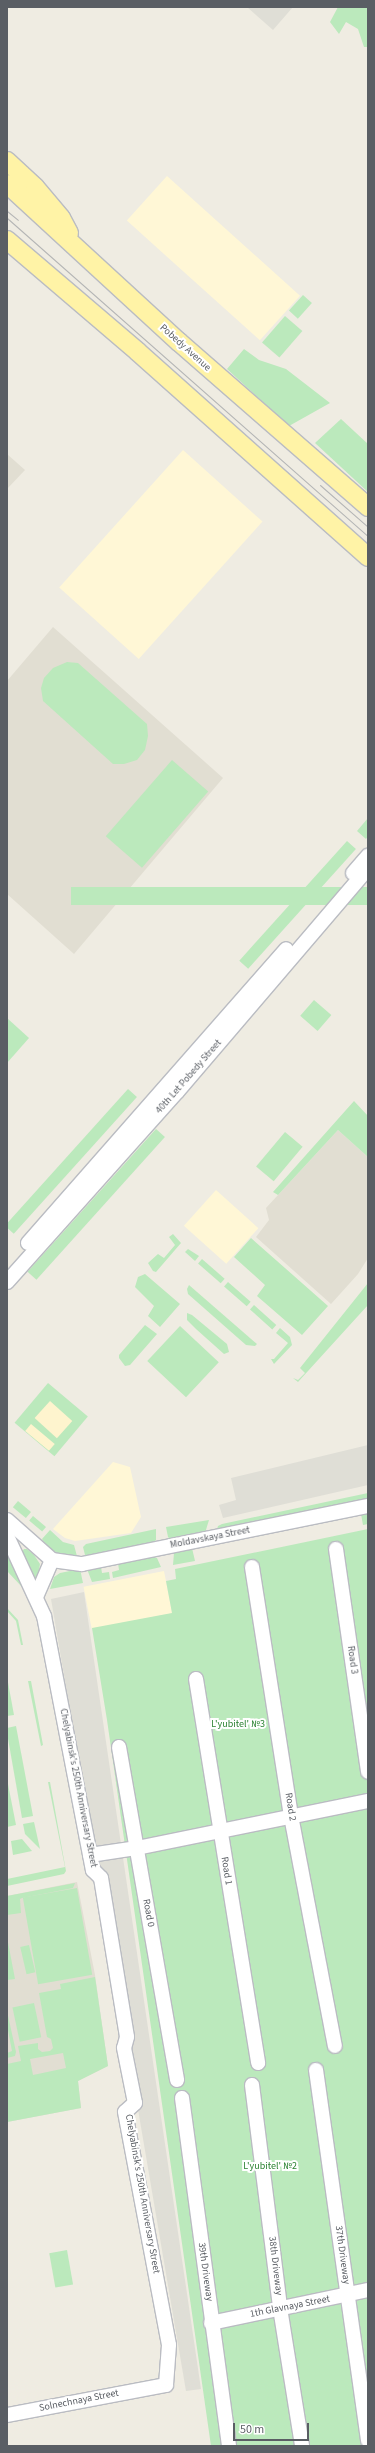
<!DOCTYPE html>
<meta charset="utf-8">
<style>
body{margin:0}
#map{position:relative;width:375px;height:2453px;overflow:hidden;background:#efece2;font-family:"Source Sans 3",sans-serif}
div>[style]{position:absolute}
.commercial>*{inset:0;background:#fff7d6;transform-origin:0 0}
.industrial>*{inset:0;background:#dfded6}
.education>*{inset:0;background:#e1ded2}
.green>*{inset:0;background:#bbe9bc;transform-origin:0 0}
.sand>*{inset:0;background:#fef4ce;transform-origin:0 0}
.roads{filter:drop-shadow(1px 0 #babcc2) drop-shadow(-1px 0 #babcc2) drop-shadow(0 1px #babcc2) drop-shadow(0 -1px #babcc2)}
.minor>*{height:14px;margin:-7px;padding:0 7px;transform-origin:7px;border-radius:7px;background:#fff}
.major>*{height:18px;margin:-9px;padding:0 9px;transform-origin:9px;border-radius:9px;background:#fff3a6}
.tram>*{height:1px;margin:-0.5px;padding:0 0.5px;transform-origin:0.5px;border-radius:0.5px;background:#b4b5b5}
span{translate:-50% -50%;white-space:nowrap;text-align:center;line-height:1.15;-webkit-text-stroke:4px #fff;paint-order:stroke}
.street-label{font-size:10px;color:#5a5e64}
.park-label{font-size:10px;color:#2b8231}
.frame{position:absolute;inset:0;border:8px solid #5a5e64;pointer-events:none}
.scale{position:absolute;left:233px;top:2423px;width:76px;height:18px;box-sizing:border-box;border:2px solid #5a5e64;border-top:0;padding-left:5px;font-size:12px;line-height:14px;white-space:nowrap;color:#5a5e64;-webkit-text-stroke:3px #fff;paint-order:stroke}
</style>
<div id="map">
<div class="commercial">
<i style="left:167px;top:176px;width:179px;height:60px;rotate:42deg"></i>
<i style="left:183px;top:450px;width:107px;height:185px;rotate:42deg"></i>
<i style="left:216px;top:1190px;width:57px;height:48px;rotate:42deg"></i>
<i style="clip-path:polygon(113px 1462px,130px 1467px,141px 1517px,131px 1533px,75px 1541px,65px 1538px,53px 1529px)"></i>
<i style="left:164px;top:1571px;width:43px;height:82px;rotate:79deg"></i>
</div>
<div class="industrial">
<i style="clip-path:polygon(247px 7px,293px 7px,273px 30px)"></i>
<i style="clip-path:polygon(368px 1445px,368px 1485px,223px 1518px,219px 1505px,236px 1500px,231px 1478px)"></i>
<i style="clip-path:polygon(84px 1592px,201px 2389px,186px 2391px,51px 1599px)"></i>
</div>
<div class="education">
<i style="clip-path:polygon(7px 454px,25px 470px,7px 489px)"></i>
<i style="clip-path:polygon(53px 627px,223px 778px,74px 954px,7px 894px,7px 681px)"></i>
<i style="clip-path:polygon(338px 1130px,368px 1157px,368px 1258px,358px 1274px,331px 1304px,256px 1237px,269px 1220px,266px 1208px)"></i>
<i style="clip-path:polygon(77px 1882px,95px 1975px,108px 2066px,78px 2081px,81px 2108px,7px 2122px,7px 1896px)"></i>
</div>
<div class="green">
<i style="clip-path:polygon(338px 7px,368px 7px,368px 47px,364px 47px,358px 29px,346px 22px,339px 34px,330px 22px)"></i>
<i style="left:303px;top:295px;width:12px;height:21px;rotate:42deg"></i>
<i style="left:285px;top:316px;width:23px;height:35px;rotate:41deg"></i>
<i style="clip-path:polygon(244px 349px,259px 360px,286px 369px,330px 403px,289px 426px,227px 369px)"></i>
<i style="clip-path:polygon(341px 419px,368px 444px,368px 492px,315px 443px)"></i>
<i style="clip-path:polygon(67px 662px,78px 663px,147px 724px,148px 736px,145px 750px,137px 760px,124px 764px,113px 764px,43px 701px,41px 688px,44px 678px,53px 668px)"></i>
<i style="left:172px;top:760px;width:48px;height:101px;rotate:41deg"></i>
<i style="clip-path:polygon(368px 818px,368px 836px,366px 839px,357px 831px)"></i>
<i style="left:347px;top:841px;width:12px;height:161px;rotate:42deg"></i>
<i style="left:368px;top:887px;width:18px;height:297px;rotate:90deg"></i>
<i style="left:314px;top:1000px;width:23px;height:21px;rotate:41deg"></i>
<i style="clip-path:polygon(7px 1018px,29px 1038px,7px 1063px)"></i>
<i style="left:128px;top:1089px;width:12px;height:184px;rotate:42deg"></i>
<i style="clip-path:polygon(354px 1101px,368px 1116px,368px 1157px,338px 1130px,278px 1195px,273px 1192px)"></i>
<i style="left:156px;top:1129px;width:12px;height:192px;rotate:42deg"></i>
<i style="left:285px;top:1132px;width:23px;height:45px;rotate:40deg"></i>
<i style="clip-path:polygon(173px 1234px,181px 1243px,156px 1272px,153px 1271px,148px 1263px,158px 1254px,164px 1258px,175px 1245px,169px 1237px)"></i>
<i style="clip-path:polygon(251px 1238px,328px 1306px,302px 1335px,257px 1296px,265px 1285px,234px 1257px)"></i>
<i style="clip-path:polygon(188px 1249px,199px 1256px,195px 1261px,185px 1252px)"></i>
<i style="left:202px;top:1259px;width:30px;height:6px;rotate:41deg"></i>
<i style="clip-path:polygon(145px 1274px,180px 1304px,160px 1327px,148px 1316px,154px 1306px,135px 1287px,138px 1277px)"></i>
<i style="left:228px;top:1282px;width:30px;height:6px;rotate:41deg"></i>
<i style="clip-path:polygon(368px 1283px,368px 1305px,298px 1382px,293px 1378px,298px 1380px,305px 1373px,300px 1368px)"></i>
<i style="clip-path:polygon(189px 1285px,257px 1344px,255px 1346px,246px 1345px,188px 1294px,187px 1289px)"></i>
<i style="left:254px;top:1305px;width:30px;height:6px;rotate:42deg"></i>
<i style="clip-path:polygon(187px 1313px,192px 1315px,227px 1344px,229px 1352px,224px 1354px,196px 1329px,187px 1320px)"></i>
<i style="clip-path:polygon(145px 1325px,157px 1334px,130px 1365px,125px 1366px,119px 1358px,119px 1355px)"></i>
<i style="left:180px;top:1326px;width:53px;height:48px;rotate:43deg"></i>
<i style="clip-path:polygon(280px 1328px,290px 1337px,292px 1345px,274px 1364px,271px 1359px,274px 1359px,288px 1343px,276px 1333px)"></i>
<i style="left:48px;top:1383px;width:52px;height:52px;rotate:40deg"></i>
<i style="clip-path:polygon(368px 1493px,368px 1501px,216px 1532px,218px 1526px,222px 1524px)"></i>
<i style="left:18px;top:1501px;width:17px;height:8px;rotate:40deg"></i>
<i style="clip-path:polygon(368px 1512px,368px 1524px,363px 1525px,361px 1514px)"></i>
<i style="left:33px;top:1516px;width:17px;height:6px;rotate:40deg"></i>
<i style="clip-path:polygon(209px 1520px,205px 1533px,171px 1540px,168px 1537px,166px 1527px)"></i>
<i style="clip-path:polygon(156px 1529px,156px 1540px,152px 1544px,86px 1559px,83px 1547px,86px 1544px)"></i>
<i style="clip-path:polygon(368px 1529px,368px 2446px,211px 2446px,107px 1720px,92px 1628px,172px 1613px,166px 1581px,176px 1579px,175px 1569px)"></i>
<i style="clip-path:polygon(50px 1530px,63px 1542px,74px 1545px,78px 1560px,61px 1555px,47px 1547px,42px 1539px)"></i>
<i style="clip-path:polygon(192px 1548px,195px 1561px,173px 1565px,174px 1553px)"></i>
<i style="clip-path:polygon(24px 1549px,27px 1549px,34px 1555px,40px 1564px,36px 1589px,21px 1553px)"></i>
<i style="clip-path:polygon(7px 1550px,23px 1583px,22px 1587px,7px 1571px)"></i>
<i style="clip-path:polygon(154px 1557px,157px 1558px,161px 1567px,113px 1578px,112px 1572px,119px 1570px,118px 1563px)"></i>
<i style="clip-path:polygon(101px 1567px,102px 1573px,109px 1572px,110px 1579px,92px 1582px,87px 1569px)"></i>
<i style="clip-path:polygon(80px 1569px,83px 1583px,50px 1589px,54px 1577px,60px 1573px)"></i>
<i style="clip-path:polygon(7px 1608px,18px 1620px,23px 1645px,21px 1645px,16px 1621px,7px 1611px)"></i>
<i style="clip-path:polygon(7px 1677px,14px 1715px,7px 1716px)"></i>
<i style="clip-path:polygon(28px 1681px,31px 1681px,43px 1745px,41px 1746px)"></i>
<i style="clip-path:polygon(16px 1726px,33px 1816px,22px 1818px,7px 1733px,7px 1728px)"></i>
<i style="clip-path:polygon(7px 1779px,16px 1825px,7px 1827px)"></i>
<i style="clip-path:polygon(48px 1782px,50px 1782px,66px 1871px,64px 1874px,7px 1886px,7px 1879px,65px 1867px)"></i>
<i style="clip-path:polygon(34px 1822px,40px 1849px,25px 1834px,23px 1824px)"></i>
<i style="clip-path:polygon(22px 1839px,32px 1851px,13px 1855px,11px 1841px)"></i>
<i style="clip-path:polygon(75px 1883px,73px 1888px,22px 1898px,20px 1899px,21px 1913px,7px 1915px,7px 1896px)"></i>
<i style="left:77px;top:1888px;width:88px;height:55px;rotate:80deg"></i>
<i style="clip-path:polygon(7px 1937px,15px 1979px,7px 1980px)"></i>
<i style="left:29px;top:1945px;width:28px;height:9px;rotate:77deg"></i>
<i style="clip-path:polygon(evenodd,95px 1977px,108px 2066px,78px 2081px,81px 2108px,7px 2122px,7px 2064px,21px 2061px,18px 2046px,38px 2043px,38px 2049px,42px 2052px,50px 2051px,53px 2048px,51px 2039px,47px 2037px,39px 1993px,61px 1989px,60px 1984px,95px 1977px,63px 2053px,66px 2068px,33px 2075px,30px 2059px,63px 2053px)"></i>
<i style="left:34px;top:2003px;width:35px;height:22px;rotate:78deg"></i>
<i style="clip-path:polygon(7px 2011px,16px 2052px,15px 2056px,7px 2058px,7px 2053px,12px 2051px,7px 2025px)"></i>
<i style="left:67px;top:2250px;width:35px;height:18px;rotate:80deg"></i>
</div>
<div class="sand">
<i style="left:50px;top:1401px;width:30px;height:23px;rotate:42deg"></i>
<i style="left:31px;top:1424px;width:31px;height:9px;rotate:40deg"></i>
</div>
<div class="roads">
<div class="minor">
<i style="left:353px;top:873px;width:23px;rotate:-49deg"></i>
<i style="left:28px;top:1243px;width:391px;rotate:-48.7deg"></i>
<i style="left:7px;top:1282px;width:255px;rotate:-48.2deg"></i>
<i style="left:177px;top:1092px;width:294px;rotate:-49.5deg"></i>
<i style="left:7px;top:1520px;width:60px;rotate:41.6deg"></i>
<i style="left:52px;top:1560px;width:30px;rotate:8deg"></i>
<i style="left:82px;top:1564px;width:292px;rotate:-11.5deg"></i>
<i style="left:7px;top:1536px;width:88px;rotate:65.2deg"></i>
<i style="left:44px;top:1616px;width:259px;rotate:79.1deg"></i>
<i style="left:93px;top:1870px;width:11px;rotate:45deg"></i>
<i style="left:101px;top:1878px;width:161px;rotate:80.7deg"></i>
<i style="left:127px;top:2037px;width:11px;rotate:105deg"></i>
<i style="left:124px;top:2048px;width:56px;rotate:78.7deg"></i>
<i style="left:135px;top:2103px;width:13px;rotate:138deg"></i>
<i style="left:125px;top:2112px;width:237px;rotate:79.3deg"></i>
<i style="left:169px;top:2345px;width:40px;rotate:94.3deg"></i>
<i style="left:166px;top:2385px;width:162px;rotate:169.3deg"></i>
<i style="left:336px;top:1549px;width:225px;rotate:81.8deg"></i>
<i style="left:252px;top:1567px;width:252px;rotate:81.1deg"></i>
<i style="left:291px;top:1816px;width:234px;rotate:79.2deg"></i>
<i style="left:36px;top:1597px;width:40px;rotate:-66.6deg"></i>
<i style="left:196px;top:1679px;width:389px;rotate:80.8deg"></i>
<i style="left:119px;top:1747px;width:338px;rotate:80.1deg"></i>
<i style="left:90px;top:1855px;width:48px;rotate:-8.5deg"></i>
<i style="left:137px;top:1848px;width:236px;rotate:-11.5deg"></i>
<i style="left:316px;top:2070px;width:374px;rotate:82deg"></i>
<i style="left:252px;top:2085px;width:225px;rotate:82.8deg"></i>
<i style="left:280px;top:2308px;width:140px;rotate:80.9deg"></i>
<i style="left:182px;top:2098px;width:351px;rotate:82.3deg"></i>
<i style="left:211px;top:2323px;width:160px;rotate:-11.9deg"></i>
</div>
<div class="major">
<i style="left:7px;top:161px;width:38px;rotate:43deg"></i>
<i style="left:35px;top:187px;width:40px;rotate:50deg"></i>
<i style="left:61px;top:218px;width:17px;rotate:62deg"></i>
<i style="left:7px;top:184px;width:234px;rotate:42.6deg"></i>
<i style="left:179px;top:342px;width:251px;rotate:41.1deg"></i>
<i style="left:7px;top:240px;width:172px;rotate:40.5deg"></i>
<i style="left:138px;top:352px;width:308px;rotate:41.7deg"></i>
</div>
</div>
<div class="tram">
<i style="left:7px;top:211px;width:14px;rotate:39deg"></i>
<i style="left:7px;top:218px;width:481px;rotate:41.4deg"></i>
<i style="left:320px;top:485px;width:64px;rotate:41.2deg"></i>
</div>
<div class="street-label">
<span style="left:185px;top:348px;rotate:42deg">Pobedy Avenue</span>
<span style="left:189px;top:1077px;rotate:-49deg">40th Let Pobedy Street</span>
<span style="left:210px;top:1538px;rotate:-11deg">Moldavskaya Street</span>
<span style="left:352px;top:1660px;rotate:82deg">Road 3</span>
<span style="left:78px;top:1788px;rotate:79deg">Chelyabinsk's 250th Anniversary Street</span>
<span style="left:290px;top:1807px;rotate:81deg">Road 2</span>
<span style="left:226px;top:1871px;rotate:81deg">Road 1</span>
<span style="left:148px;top:1913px;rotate:80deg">Road 0</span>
<span style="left:142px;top:2194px;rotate:80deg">Chelyabinsk's 250th Anniversary Street</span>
<span style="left:342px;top:2255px;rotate:82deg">37th Driveway</span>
<span style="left:275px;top:2266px;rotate:83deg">38th Driveway</span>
<span style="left:205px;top:2272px;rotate:82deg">39th Driveway</span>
<span style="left:290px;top:2307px;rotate:-11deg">1th Glavnaya Street</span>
<span style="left:79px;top:2401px;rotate:-11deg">Solnechnaya Street</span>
</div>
<div class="park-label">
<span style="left:238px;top:1725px">L'yubitel' №3</span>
<span style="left:270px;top:2167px">L'yubitel' №2</span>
</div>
<div class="frame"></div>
<div class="scale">50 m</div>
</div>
